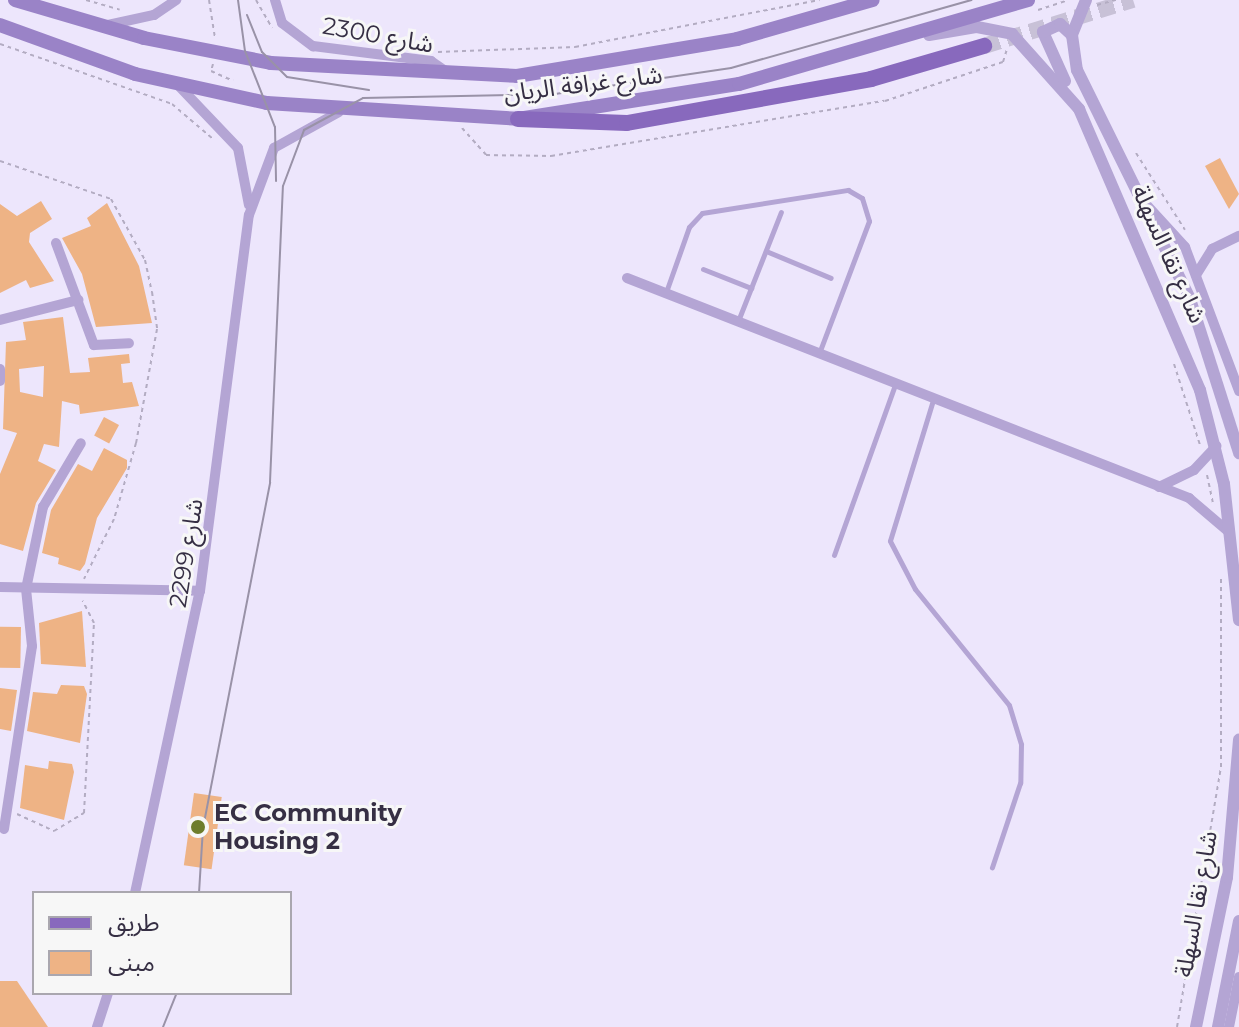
<!DOCTYPE html>
<meta charset="utf-8">
<style>
body{margin:0}
#map{position:relative;width:1239px;height:1027px;overflow:hidden;background:#ede6fc;font-family:Montserrat,"Noto Sans Arabic",sans-serif}
div>[style]{position:absolute}
.building>*{inset:0;background:#eeb385;transform-origin:0 0}
.primary-tunnel>*{height:16px;margin-top:-8px;transform-origin:0;background:repeating-linear-gradient(90deg,#c8c1d7 0 16px,transparent 0 24px)}
.path>*{height:2px;margin-top:-1px;transform-origin:0;background:repeating-linear-gradient(90deg,#b3acc2 0 4px,transparent 0 8px)}
.service>*{height:5px;margin:-2.5px;padding:0 2.5px;transform-origin:2.5px;border-radius:2.5px;background:#b4a5d4}
.minor>*{height:10px;margin:-5px;padding:0 5px;transform-origin:5px;border-radius:5px;background:#b4a5d4}
.tertiary>*{height:12px;margin:-6px;padding:0 6px;transform-origin:6px;border-radius:6px;background:#b4a5d4}
.secondary>*{height:14px;margin:-7px;padding:0 7px;transform-origin:7px;border-radius:7px;background:#9a83c7}
.primary>*{height:16px;margin:-8px;padding:0 8px;transform-origin:8px;border-radius:8px;background:#8869bd}
.tram>*{height:2px;margin:-1px;padding:0 1px;transform-origin:1px;border-radius:1px;background:#9992a7}
.dots>*{width:22px;height:22px;translate:-50% -50%;box-sizing:border-box;border:4px solid #f7f7f7;border-radius:50%}
span{translate:-50% -50%;white-space:nowrap;text-align:center;line-height:1.15;-webkit-text-stroke:6px #f7f7f7;paint-order:stroke}
.street-label{font-size:24px;color:#362f44}
.poi-label{font-size:24px;color:#362f44;font-weight:700}
.left{translate:0 -50%;text-align:left}
.legend{position:absolute;left:32px;top:891px;width:260px;height:104px;box-sizing:border-box;background:#f7f7f7;border:2px solid #aaa7af;margin:0;padding:10px 14px;list-style:none;font-size:24px;color:#362f44}
.legend li{display:flex;align-items:center;gap:16px;height:40px}
.legend b{width:40px;border:2px solid #aaa7af}
</style>
<div id="map">
<div class="building">
<i style="clip-path:polygon(1220px 158px,1239px 194px,1229px 209px,1205px 166px)"></i>
<i style="clip-path:polygon(41px 201px,52px 219px,30px 233px,29px 242px,54px 281px,30px 288px,26px 280px,0 293px,0 204px,17px 216px)"></i>
<i style="clip-path:polygon(107px 203px,139px 266px,152px 323px,96px 327px,82px 274px,62px 238px,91px 226px,87px 218px)"></i>
<i style="clip-path:polygon(evenodd,63px 317px,70px 373px,90px 372px,88px 358px,129px 354px,130px 363px,121px 364px,123px 383px,132px 382px,139px 406px,80px 414px,79px 405px,62px 401px,59px 447px,44px 444px,38px 461px,56px 470px,36px 503px,23px 551px,0 544px,0 474px,17px 433px,3px 429px,6px 342px,26px 340px,23px 322px,63px 317px,44px 366px,43px 397px,20px 392px,19px 369px,44px 366px)"></i>
<i style="left:104px;top:417px;width:17px;height:21px;rotate:28deg"></i>
<i style="clip-path:polygon(104px 448px,127px 460px,127px 468px,97px 518px,85px 564px,80px 571px,58px 564px,59px 558px,42px 553px,51px 510px,78px 464px,92px 471px)"></i>
<i style="clip-path:polygon(82px 611px,86px 667px,41px 664px,39px 623px)"></i>
<i style="left:21px;top:627px;width:41px;height:21px;rotate:91deg"></i>
<i style="clip-path:polygon(61px 685px,84px 686px,87px 694px,80px 743px,27px 731px,33px 692px,57px 694px)"></i>
<i style="clip-path:polygon(0 688px,17px 690px,11px 731px,0 729px)"></i>
<i style="clip-path:polygon(49px 761px,72px 764px,74px 772px,64px 820px,20px 808px,25px 765px,48px 769px)"></i>
<i style="left:194px;top:793px;width:28px;height:73px;rotate:8deg"></i>
<i style="clip-path:polygon(0 981px,17px 981px,48px 1027px,0 1027px)"></i>
</div>
<div class="primary-tunnel">
<i style="left:984px;top:46px;width:156px;rotate:-17.2deg"></i>
</div>
<div class="path">
<i style="left:86px;top:0;width:35px;rotate:16deg"></i>
<i style="left:209px;top:0;width:38px;rotate:81deg"></i>
<i style="left:256px;top:0;width:32px;rotate:60deg"></i>
<i style="left:1097px;top:5px;width:20px;rotate:-15deg"></i>
<i style="left:1038px;top:10px;width:32px;rotate:-18deg"></i>
<i style="left:0;top:44px;width:182px;rotate:19.2deg"></i>
<i style="left:172px;top:104px;width:54px;rotate:40.5deg"></i>
<i style="left:438px;top:52px;width:137px;rotate:-2.1deg"></i>
<i style="left:575px;top:47px;width:249px;rotate:-10.9deg"></i>
<i style="left:213px;top:64px;width:7px;rotate:106deg"></i>
<i style="left:211px;top:71px;width:24px;rotate:24deg"></i>
<i style="left:462px;top:128px;width:36px;rotate:48deg"></i>
<i style="left:486px;top:155px;width:65px;rotate:0.9deg"></i>
<i style="left:551px;top:156px;width:338px;rotate:-9.4deg"></i>
<i style="left:885px;top:101px;width:124px;rotate:-18.3deg"></i>
<i style="left:1003px;top:62px;width:14px;rotate:-73deg"></i>
<i style="left:1136px;top:153px;width:91px;rotate:57.5deg"></i>
<i style="left:0;top:161px;width:117px;rotate:18.9deg"></i>
<i style="left:111px;top:199px;width:70px;rotate:60.9deg"></i>
<i style="left:145px;top:260px;width:33px;rotate:78deg"></i>
<i style="left:152px;top:292px;width:37px;rotate:82deg"></i>
<i style="left:157px;top:329px;width:116px;rotate:100.4deg"></i>
<i style="left:136px;top:443px;width:79px;rotate:106.1deg"></i>
<i style="left:114px;top:519px;width:67px;rotate:116.6deg"></i>
<i style="left:1174px;top:364px;width:85px;rotate:72.2deg"></i>
<i style="left:1207px;top:475px;width:30px;rotate:78deg"></i>
<i style="left:17px;top:814px;width:41px;rotate:24.7deg"></i>
<i style="left:54px;top:831px;width:35px;rotate:-31deg"></i>
<i style="left:84px;top:813px;width:190px;rotate:-87deg"></i>
<i style="left:94px;top:623px;width:25px;rotate:-117deg"></i>
<i style="left:1177px;top:1027px;width:264px;rotate:-80.4deg"></i>
<i style="left:1221px;top:767px;width:189px;rotate:-90deg"></i>
</div>
<div class="service">
<i style="left:766px;top:251px;width:70px;rotate:22.6deg"></i>
<i style="left:703px;top:269px;width:52px;rotate:21.6deg"></i>
<i style="left:666px;top:292px;width:69px;rotate:-70.5deg"></i>
<i style="left:689px;top:227px;width:19px;rotate:-47deg"></i>
<i style="left:702px;top:213px;width:148px;rotate:-9deg"></i>
<i style="left:848px;top:190px;width:16px;rotate:30deg"></i>
<i style="left:862px;top:198px;width:24px;rotate:73deg"></i>
<i style="left:869px;top:221px;width:141px;rotate:110.7deg"></i>
<i style="left:738px;top:321px;width:117px;rotate:-68.5deg"></i>
<i style="left:933px;top:400px;width:147px;rotate:107deg"></i>
<i style="left:890px;top:541px;width:54px;rotate:62.5deg"></i>
<i style="left:915px;top:589px;width:149px;rotate:51deg"></i>
<i style="left:1009px;top:705px;width:41px;rotate:72.9deg"></i>
<i style="left:1021px;top:744px;width:39px;rotate:91deg"></i>
<i style="left:1020px;top:783px;width:89px;rotate:108.4deg"></i>
<i style="left:834px;top:555px;width:181px;rotate:-70.3deg"></i>
</div>
<div class="minor">
<i style="left:275px;top:0;width:24px;rotate:73deg"></i>
<i style="left:282px;top:23px;width:39px;rotate:37deg"></i>
<i style="left:313px;top:46px;width:119px;rotate:7.2deg"></i>
<i style="left:431px;top:61px;width:19px;rotate:35deg"></i>
<i style="left:108px;top:25px;width:47px;rotate:-12.3deg"></i>
<i style="left:154px;top:15px;width:27px;rotate:-34deg"></i>
<i style="left:178px;top:85px;width:87px;rotate:46.4deg"></i>
<i style="left:238px;top:148px;width:58px;rotate:79.1deg"></i>
<i style="left:1142px;top:200px;width:64px;rotate:47.5deg"></i>
<i style="left:1185px;top:247px;width:154px;rotate:69.4deg"></i>
<i style="left:56px;top:243px;width:109px;rotate:69.6deg"></i>
<i style="left:94px;top:345px;width:35px;rotate:-3deg"></i>
<i style="left:1196px;top:275px;width:31px;rotate:-58deg"></i>
<i style="left:1212px;top:249px;width:30px;rotate:-26deg"></i>
<i style="left:627px;top:278px;width:604px;rotate:21.38deg"></i>
<i style="left:1189px;top:498px;width:54px;rotate:40.5deg"></i>
<i style="left:0;top:320px;width:81px;rotate:-14.4deg"></i>
<i style="left:0;top:369px;width:12px;rotate:90deg"></i>
<i style="left:1159px;top:487px;width:39px;rotate:-26deg"></i>
<i style="left:1194px;top:470px;width:33px;rotate:-47deg"></i>
<i style="left:0;top:587px;width:200px;rotate:1.1deg"></i>
<i style="left:4px;top:829px;width:185px;rotate:-81.3deg"></i>
<i style="left:32px;top:646px;width:57px;rotate:-96deg"></i>
<i style="left:26px;top:589px;width:84px;rotate:-78.3deg"></i>
<i style="left:43px;top:507px;width:74px;rotate:-59.3deg"></i>
<i style="left:135px;top:893px;width:309px;rotate:-77.9deg"></i>
<i style="left:200px;top:591px;width:379px;rotate:-82.6deg"></i>
<i style="left:249px;top:215px;width:72px;rotate:-69.5deg"></i>
<i style="left:274px;top:148px;width:74px;rotate:-29deg"></i>
<i style="left:97px;top:1027px;width:36px;rotate:-72deg"></i>
<i style="left:1229px;top:1027px;width:51px;rotate:-78.7deg"></i>
</div>
<div class="tertiary">
<i style="left:1086px;top:0;width:38px;rotate:112deg"></i>
<i style="left:1072px;top:35px;width:35px;rotate:82deg"></i>
<i style="left:1077px;top:70px;width:255px;rotate:63.7deg"></i>
<i style="left:1190px;top:299px;width:162px;rotate:72.3deg"></i>
<i style="left:929px;top:35px;width:49px;rotate:-9.5deg"></i>
<i style="left:977px;top:27px;width:36px;rotate:11deg"></i>
<i style="left:1012px;top:34px;width:101px;rotate:48.2deg"></i>
<i style="left:1079px;top:109px;width:306px;rotate:66.7deg"></i>
<i style="left:1200px;top:390px;width:97px;rotate:75.7deg"></i>
<i style="left:1224px;top:484px;width:137px;rotate:83.7deg"></i>
<i style="left:1065px;top:81px;width:54px;rotate:-114.2deg"></i>
<i style="left:1043px;top:32px;width:19px;rotate:-25deg"></i>
<i style="left:1060px;top:24px;width:16px;rotate:43deg"></i>
<i style="left:1196px;top:1027px;width:153px;rotate:-78.3deg"></i>
<i style="left:1227px;top:877px;width:138px;rotate:-85deg"></i>
<i style="left:1218px;top:1027px;width:108px;rotate:-78.8deg"></i>
</div>
<div class="secondary">
<i style="left:15px;top:0;width:134px;rotate:16.4deg"></i>
<i style="left:144px;top:38px;width:129px;rotate:11.1deg"></i>
<i style="left:271px;top:63px;width:246px;rotate:3deg"></i>
<i style="left:517px;top:76px;width:223px;rotate:-9.5deg"></i>
<i style="left:737px;top:39px;width:141px;rotate:-16deg"></i>
<i style="left:0;top:25px;width:144px;rotate:19.9deg"></i>
<i style="left:135px;top:74px;width:135px;rotate:12.4deg"></i>
<i style="left:267px;top:103px;width:252px;rotate:3.6deg"></i>
<i style="left:518px;top:119px;width:224px;rotate:-9deg"></i>
<i style="left:739px;top:84px;width:301px;rotate:-16.2deg"></i>
</div>
<div class="primary">
<i style="left:518px;top:119px;width:109px;rotate:2.1deg"></i>
<i style="left:627px;top:123px;width:248px;rotate:-10.2deg"></i>
<i style="left:871px;top:79px;width:118px;rotate:-16.3deg"></i>
</div>
<div class="tram">
<i style="left:238px;top:0;width:51px;rotate:82.2deg"></i>
<i style="left:245px;top:51px;width:82px;rotate:68.5deg"></i>
<i style="left:275px;top:127px;width:54px;rotate:88.9deg"></i>
<i style="left:247px;top:15px;width:40px;rotate:68deg"></i>
<i style="left:262px;top:52px;width:35px;rotate:45deg"></i>
<i style="left:287px;top:77px;width:83px;rotate:9deg"></i>
<i style="left:199px;top:893px;width:65px;rotate:-86.5deg"></i>
<i style="left:203px;top:828px;width:352px;rotate:-79deg"></i>
<i style="left:270px;top:482px;width:296px;rotate:-87.5deg"></i>
<i style="left:283px;top:186px;width:60px;rotate:-69.4deg"></i>
<i style="left:304px;top:130px;width:67px;rotate:-28.5deg"></i>
<i style="left:363px;top:98px;width:192px;rotate:-1.2deg"></i>
<i style="left:555px;top:94px;width:178px;rotate:-8.4deg"></i>
<i style="left:731px;top:68px;width:250px;rotate:-15.8deg"></i>
<i style="left:163px;top:1027px;width:37px;rotate:-68deg"></i>
</div>
<div class="dots">
<i style="left:198px;top:827px;background:#6e7d2c"></i>
</div>
<div class="street-label">
<span style="left:378px;top:35px;rotate:10deg">شارع 2300</span>
<span style="left:583px;top:84px;rotate:-7deg">شارع غرافة الريان</span>
<span style="left:1169px;top:254px;rotate:66deg">شارع نقا السهلة</span>
<span style="left:186px;top:553px;rotate:-81deg">شارع 2299</span>
<span style="left:1196px;top:904px;rotate:-80deg">شارع نقا السهلة</span>
</div>
<div class="poi-label">
<span class="left" style="left:214px;top:827px">EC Community<br>Housing 2</span>
</div>
<ul class="legend">
<li><b style="height:10px;background:#8869bd"></b>طريق</li>
<li><b style="height:22px;background:#eeb385"></b>مبنى</li>
</ul>
</div>
